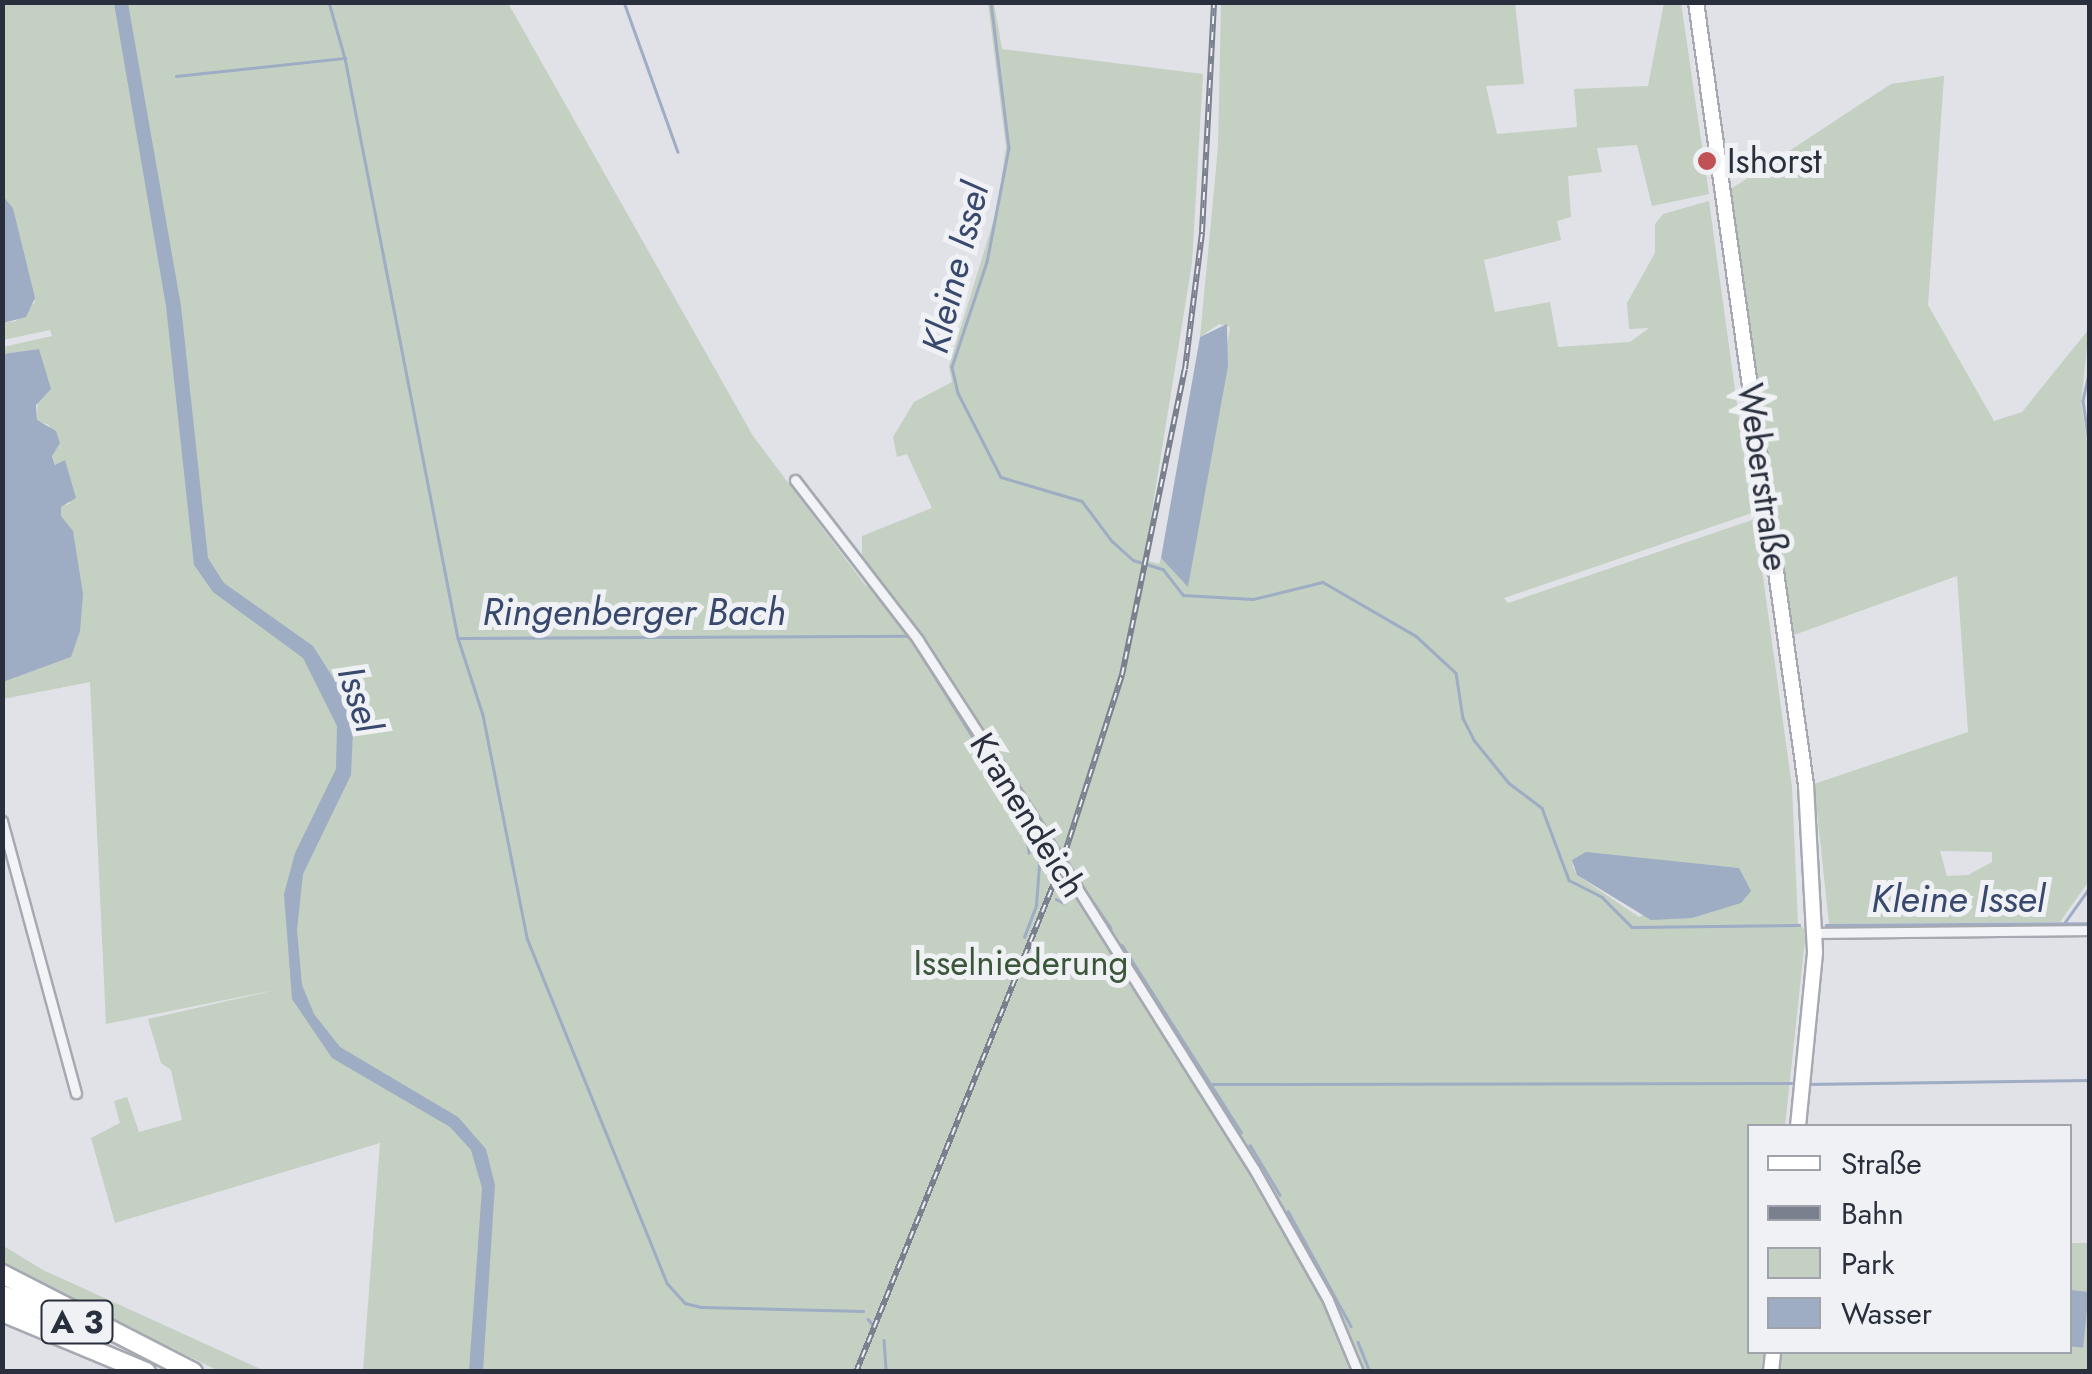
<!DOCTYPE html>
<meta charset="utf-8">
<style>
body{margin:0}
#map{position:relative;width:2092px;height:1374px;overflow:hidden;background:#e0e2e7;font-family:Jost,sans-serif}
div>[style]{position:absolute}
.green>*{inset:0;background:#c4d0c2}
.water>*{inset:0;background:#9eacc4;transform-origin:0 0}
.stream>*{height:2.5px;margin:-1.25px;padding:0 1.25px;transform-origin:1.25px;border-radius:1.25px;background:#9eacc4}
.roads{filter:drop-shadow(2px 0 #a6a9b1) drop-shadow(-2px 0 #a6a9b1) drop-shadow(0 2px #a6a9b1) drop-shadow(0 -2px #a6a9b1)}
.minor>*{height:9px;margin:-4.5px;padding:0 4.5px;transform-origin:4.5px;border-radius:4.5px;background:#f2f3f6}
.secondary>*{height:14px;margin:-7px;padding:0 7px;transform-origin:7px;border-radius:7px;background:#fff}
.motorway>*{height:18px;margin:-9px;padding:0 9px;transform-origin:9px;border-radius:9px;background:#fff}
.rail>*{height:6px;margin-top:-3px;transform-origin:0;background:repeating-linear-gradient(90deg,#eff1f5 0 8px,#7b808f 0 16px);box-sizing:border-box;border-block:2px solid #7b808f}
.dots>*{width:28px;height:28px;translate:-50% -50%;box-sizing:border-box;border:5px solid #eff1f5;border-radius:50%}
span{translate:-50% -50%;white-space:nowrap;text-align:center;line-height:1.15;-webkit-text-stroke:10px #eff1f5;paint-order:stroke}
.shield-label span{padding:2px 8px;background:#eff1f5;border:2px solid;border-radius:8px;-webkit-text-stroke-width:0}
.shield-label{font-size:32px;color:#2a2f3d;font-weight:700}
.poi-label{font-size:35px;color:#2a2f3d}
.left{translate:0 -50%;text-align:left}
.street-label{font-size:35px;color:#2a2f3d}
.park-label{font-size:35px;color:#3b5739}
.water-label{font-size:38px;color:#38496d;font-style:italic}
.frame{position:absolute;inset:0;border:5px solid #2a2f3d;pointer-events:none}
.legend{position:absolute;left:1747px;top:1124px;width:325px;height:230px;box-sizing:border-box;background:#eff1f5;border:2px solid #a0a3ab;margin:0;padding:12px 18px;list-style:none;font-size:30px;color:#2a2f3d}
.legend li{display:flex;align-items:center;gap:20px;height:50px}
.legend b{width:50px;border:2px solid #a0a3ab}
</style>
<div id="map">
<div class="green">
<i style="clip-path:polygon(evenodd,3px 3px,508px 3px,753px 436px,866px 586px,880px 580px,862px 560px,862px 536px,932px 508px,907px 454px,897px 457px,893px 437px,914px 402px,952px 382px,949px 366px,997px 209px,1006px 147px,988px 3px,994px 3px,1002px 49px,1203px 74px,1192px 263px,1144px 560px,1159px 564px,1161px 558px,1188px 586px,1230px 327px,1219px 324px,1200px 337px,1218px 147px,1221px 3px,1515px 3px,1524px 84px,1486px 86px,1497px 134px,1577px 127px,1574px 89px,1648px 86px,1664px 3px,1681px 3px,1709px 194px,1652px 206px,1637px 145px,1597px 148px,1602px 172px,1568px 176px,1571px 217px,1557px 221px,1561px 240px,1484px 260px,1495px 312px,1550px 302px,1558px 347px,1630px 342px,1649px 328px,1629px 329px,1627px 303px,1655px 253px,1655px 224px,1663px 214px,1709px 201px,1752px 513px,1504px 598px,1508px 603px,1755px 519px,1792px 787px,1798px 923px,1806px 931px,1785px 1126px,1750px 1126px,1750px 1352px,2070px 1352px,2070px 1243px,2089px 1243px,2089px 1371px,363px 1371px,380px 1143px,115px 1223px,91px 1138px,120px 1123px,114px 1101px,127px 1097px,139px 1132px,182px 1120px,171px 1070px,161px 1063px,148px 1019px,280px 989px,106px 1024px,90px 682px,3px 699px,3px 682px,71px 657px,67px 530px,61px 516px,61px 507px,70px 503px,52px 455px,49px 425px,37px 421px,39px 349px,3px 354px,3px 347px,52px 336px,50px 330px,3px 340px,3px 323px,16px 321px,35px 302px,13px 208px,3px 196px,3px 3px,1644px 858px,1648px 861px,1739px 868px,1639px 917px,1577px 875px,1572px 865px,1644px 858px)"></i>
<i style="clip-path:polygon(evenodd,1944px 76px,1928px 305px,1994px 421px,2022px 412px,2089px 329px,2081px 402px,2090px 462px,2089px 881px,2060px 922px,1829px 924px,1814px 784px,1968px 732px,1957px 576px,1794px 635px,1731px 189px,1891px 84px,1944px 76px,1940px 851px,1992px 852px,1992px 862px,1968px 875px,1947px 876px,1940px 851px)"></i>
<i style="clip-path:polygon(2px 1245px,43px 1270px,265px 1371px,219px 1371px,37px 1283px,3px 1263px)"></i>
</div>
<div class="water">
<i style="clip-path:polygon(114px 3px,128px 3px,181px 306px,208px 558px,224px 583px,313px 646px,337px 684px,353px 730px,351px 775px,303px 874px,297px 930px,302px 985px,314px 1014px,340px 1047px,458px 1117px,486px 1149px,495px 1185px,483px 1371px,469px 1371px,482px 1188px,471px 1150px,450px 1127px,332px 1058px,292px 999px,284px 894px,295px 853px,336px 769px,337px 726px,303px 658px,213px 592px,194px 565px,166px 306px)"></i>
<i style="clip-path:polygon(3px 196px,13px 208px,35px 298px,26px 317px,3px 323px)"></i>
<i style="clip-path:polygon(1227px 324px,1228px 366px,1188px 587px,1161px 558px,1200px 337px)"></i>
<i style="clip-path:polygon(39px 349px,51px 389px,36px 405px,37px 420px,56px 431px,60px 443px,52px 456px,55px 465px,65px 460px,76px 498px,61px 507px,61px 516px,73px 531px,83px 594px,80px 631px,71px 657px,3px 682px,3px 354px)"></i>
<i style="clip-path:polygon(1586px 852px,1739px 868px,1751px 891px,1741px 903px,1692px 918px,1651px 920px,1577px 875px,1572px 860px)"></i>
<i style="left:2070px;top:1290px;width:19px;height:56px;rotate:6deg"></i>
</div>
<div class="stream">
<i style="left:329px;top:2px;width:58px;rotate:74.1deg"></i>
<i style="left:624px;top:2px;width:159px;rotate:70.2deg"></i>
<i style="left:991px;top:2px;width:147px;rotate:83deg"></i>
<i style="left:1009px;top:148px;width:116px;rotate:100.9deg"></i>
<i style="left:987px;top:262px;width:111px;rotate:108.4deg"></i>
<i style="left:952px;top:367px;width:27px;rotate:77deg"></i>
<i style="left:958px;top:393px;width:94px;rotate:62.9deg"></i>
<i style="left:1001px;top:477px;width:84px;rotate:16.5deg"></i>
<i style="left:1082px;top:501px;width:50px;rotate:53.1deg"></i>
<i style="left:1112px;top:541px;width:28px;rotate:42deg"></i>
<i style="left:1133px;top:560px;width:31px;rotate:17deg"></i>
<i style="left:1163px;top:569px;width:33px;rotate:52deg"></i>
<i style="left:1183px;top:595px;width:70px;rotate:3.3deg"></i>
<i style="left:1253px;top:599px;width:72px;rotate:-13.7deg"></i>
<i style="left:1323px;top:582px;width:108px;rotate:30.1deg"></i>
<i style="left:1416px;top:636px;width:54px;rotate:42.8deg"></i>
<i style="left:1456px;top:673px;width:46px;rotate:81.2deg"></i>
<i style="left:1463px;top:718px;width:25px;rotate:63deg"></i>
<i style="left:1474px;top:740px;width:55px;rotate:50.9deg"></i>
<i style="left:1509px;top:783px;width:41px;rotate:37.1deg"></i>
<i style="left:1542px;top:808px;width:77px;rotate:69.4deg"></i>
<i style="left:1569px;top:880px;width:37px;rotate:27deg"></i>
<i style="left:1602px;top:897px;width:42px;rotate:45deg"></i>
<i style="left:1632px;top:927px;width:167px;rotate:-0.7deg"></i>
<i style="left:176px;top:76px;width:170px;rotate:-6.1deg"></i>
<i style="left:345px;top:58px;width:591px;rotate:78.98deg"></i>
<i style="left:458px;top:638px;width:81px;rotate:72deg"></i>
<i style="left:483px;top:715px;width:227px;rotate:78.8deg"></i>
<i style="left:527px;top:938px;width:372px;rotate:67.9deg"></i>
<i style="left:667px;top:1283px;width:27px;rotate:48deg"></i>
<i style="left:685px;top:1303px;width:16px;rotate:14deg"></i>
<i style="left:701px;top:1307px;width:162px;rotate:1.4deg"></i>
<i style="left:2090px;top:370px;width:32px;rotate:103deg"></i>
<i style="left:2083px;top:401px;width:49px;rotate:81.7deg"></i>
<i style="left:919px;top:636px;width:255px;rotate:57deg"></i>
<i style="left:459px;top:638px;width:452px;rotate:-0.3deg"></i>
<i style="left:917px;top:648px;width:203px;rotate:57.9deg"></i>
<i style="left:1025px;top:820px;width:33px;rotate:83deg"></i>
<i style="left:1062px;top:857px;width:86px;rotate:55.4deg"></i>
<i style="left:1056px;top:899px;width:9px;rotate:27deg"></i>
<i style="left:2065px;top:922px;width:43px;rotate:-54.5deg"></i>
<i style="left:1826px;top:925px;width:264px;rotate:-0.4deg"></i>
<i style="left:1024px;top:937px;width:34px;rotate:-69deg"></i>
<i style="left:1036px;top:905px;width:40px;rotate:-85.7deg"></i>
<i style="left:1122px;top:945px;width:222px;rotate:57.5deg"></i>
<i style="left:1210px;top:1084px;width:588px;rotate:-0.1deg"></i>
<i style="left:1806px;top:1084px;width:284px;rotate:-0.8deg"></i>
<i style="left:1250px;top:1145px;width:58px;rotate:59deg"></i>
<i style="left:1288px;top:1211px;width:131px;rotate:61.3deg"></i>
<i style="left:868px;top:1319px;width:6px;rotate:51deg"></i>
<i style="left:884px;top:1340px;width:32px;rotate:86deg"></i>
<i style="left:1358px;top:1342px;width:32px;rotate:68deg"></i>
</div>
<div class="roads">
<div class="minor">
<i style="left:795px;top:480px;width:202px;rotate:52.4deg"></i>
<i style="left:918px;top:640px;width:208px;rotate:57.1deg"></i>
<i style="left:1031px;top:815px;width:418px;rotate:57.8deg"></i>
<i style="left:1254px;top:1169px;width:150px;rotate:60.5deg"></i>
<i style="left:1328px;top:1300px;width:78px;rotate:67.4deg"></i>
<i style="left:2px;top:821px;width:282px;rotate:74.8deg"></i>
<i style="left:1816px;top:933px;width:274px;rotate:-0.6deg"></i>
</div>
<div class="secondary">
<i style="left:1696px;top:2px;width:791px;rotate:82deg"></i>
<i style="left:1806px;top:785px;width:168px;rotate:86.9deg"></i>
<i style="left:1815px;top:953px;width:174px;rotate:95.6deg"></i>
<i style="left:1771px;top:1372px;width:20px;rotate:-84deg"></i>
</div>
<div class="motorway">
<i style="left:2px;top:1274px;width:215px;rotate:27.2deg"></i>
<i style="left:2px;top:1295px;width:74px;rotate:19.7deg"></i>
<i style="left:2px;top:1312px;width:156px;rotate:22.6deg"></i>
</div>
</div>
<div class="rail">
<i style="left:856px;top:1372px;width:544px;rotate:-67.96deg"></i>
<i style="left:1060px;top:868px;width:203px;rotate:-72.2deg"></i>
<i style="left:1122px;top:675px;width:312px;rotate:-78.4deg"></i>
<i style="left:1185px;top:369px;width:138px;rotate:-82.9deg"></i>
<i style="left:1202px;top:232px;width:230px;rotate:-87deg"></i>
</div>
<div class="dots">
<i style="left:1707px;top:161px;background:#c05154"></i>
</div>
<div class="shield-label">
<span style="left:77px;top:1322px">A 3</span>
</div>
<div class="poi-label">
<span class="left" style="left:1727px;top:161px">Ishorst</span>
</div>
<div class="street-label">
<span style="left:1763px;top:477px;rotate:82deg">Weberstraße</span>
<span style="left:1028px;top:815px;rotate:58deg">Kranendeich</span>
</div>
<div class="park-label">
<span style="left:1021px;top:963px">Isselniederung</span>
</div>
<div class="water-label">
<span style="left:955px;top:268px;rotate:-76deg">Kleine Issel</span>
<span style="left:634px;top:612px">Ringenberger Bach</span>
<span style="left:360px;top:699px;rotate:72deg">Issel</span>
<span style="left:1958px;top:899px">Kleine Issel</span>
</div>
<div class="frame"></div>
<ul class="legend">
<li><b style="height:12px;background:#fff"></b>Straße</li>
<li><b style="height:12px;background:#7b808f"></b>Bahn</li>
<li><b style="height:28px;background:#c4d0c2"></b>Park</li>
<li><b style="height:28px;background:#9eacc4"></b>Wasser</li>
</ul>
</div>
